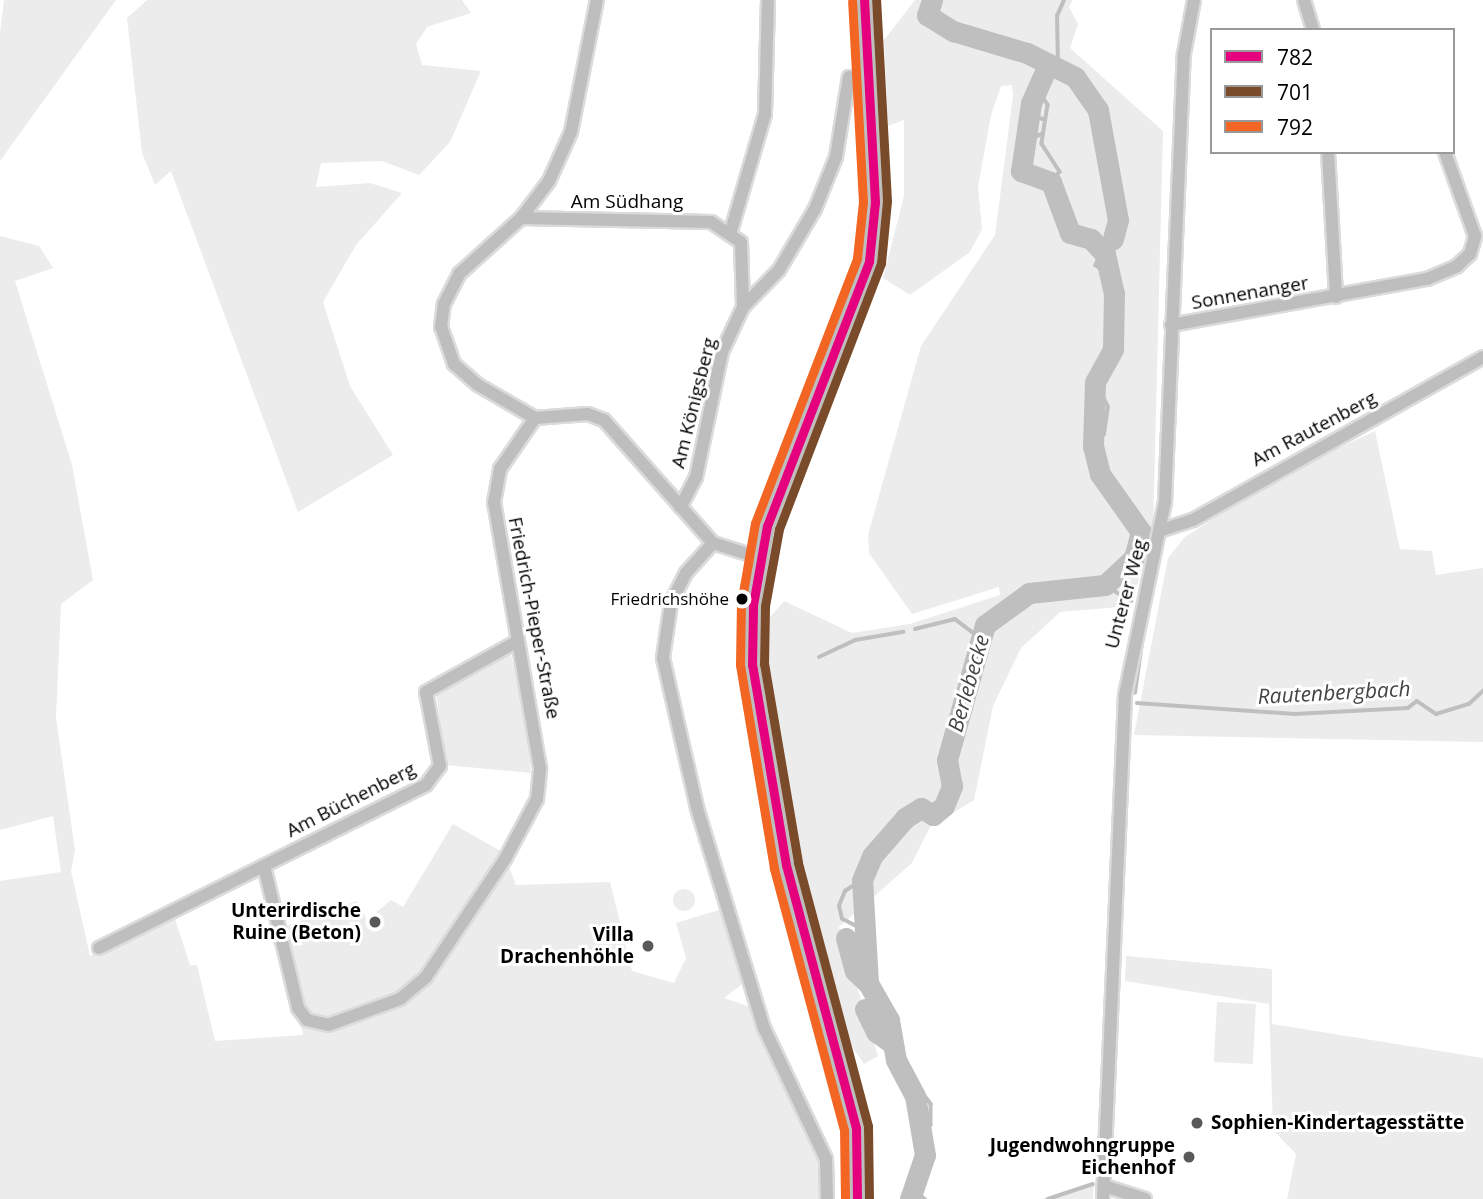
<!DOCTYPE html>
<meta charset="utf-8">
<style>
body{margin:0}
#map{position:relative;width:1483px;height:1199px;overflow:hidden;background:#fff;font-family:"Open Sans",sans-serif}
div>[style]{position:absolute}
.green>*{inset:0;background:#ececec;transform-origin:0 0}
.round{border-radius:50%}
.stream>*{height:3.5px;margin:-1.75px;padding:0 1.75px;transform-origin:1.75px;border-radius:1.75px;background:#bfbfbf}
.river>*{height:21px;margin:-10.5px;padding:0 10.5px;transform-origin:10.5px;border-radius:10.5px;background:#bfbfbf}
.roads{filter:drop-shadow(2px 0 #dbdbdb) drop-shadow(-2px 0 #dbdbdb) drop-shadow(0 2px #dbdbdb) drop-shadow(0 -2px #dbdbdb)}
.minor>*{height:12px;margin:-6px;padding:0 6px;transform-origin:6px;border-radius:6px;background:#bebebe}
.major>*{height:16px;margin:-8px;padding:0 8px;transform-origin:8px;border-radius:8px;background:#bebebe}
.bus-1>*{height:9px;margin:-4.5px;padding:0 4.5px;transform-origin:4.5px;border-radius:4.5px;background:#e5007d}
.bus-2>*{height:9px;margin:-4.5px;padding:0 4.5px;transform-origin:4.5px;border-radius:4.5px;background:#7a4b2a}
.bus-3>*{height:9px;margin:-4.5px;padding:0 4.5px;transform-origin:4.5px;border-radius:4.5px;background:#f26522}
.dots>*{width:19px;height:19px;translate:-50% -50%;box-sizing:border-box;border:4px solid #fff;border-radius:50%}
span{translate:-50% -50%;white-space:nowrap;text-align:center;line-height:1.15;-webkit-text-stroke:6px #fff;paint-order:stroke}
.bus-label{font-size:17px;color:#000}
.right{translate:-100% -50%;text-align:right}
.street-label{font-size:19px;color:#000}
.poi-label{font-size:19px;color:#000;font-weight:700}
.left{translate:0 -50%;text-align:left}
.water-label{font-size:21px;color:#444;font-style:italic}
.legend{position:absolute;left:1210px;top:28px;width:245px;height:126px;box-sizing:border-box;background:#fff;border:2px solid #999;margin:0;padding:9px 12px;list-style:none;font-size:21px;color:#000}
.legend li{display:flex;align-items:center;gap:14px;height:35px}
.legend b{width:35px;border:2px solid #999}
</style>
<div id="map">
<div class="green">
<i style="clip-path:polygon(4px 0,116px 0,0 161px,0 33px)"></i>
<i style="clip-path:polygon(147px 0,462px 0,471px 13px,427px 27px,416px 44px,422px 65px,481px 71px,450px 142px,419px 175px,382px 161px,321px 163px,316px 187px,370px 183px,402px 193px,356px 245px,323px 302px,350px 386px,393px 455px,298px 512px,171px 171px,155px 185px,142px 153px,127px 18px)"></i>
<i style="clip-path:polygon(915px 0,1073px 0,1069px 7px,1078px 24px,1070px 48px,1163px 131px,1153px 531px,1131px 606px,1060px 612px,1021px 648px,993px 706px,974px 800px,930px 827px,912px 863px,839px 927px,878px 1056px,864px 1064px,841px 1031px,773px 756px,763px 625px,784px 601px,852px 633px,910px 624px,1000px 595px,999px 587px,912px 614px,869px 553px,868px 535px,921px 346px,995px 235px,1013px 96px,1012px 85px,1001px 86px,991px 115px,978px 187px,982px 229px,970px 252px,910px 295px,883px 278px,904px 196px,904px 120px,888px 126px,884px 40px)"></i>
<i style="clip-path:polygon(0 236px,39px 246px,53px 268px,15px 281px,72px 465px,93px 580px,61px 604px,56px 717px,75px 850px,71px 871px,90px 956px,175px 919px,190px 965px,197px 965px,215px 1041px,303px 1035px,286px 926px,357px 901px,367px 920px,391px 900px,403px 907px,453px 824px,504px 853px,516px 885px,610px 882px,632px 971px,674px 983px,686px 958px,676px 923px,722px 909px,746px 981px,724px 998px,751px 1007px,831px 1171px,833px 1199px,0 1199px,0 881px,61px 872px,53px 816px,0 830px)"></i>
<i style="clip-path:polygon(1375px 431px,1400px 549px,1432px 551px,1436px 575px,1483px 568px,1483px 742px,1134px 735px,1168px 558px,1185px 537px,1279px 476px)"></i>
<i style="clip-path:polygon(510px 652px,526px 714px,531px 773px,445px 765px,436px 690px)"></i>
<i class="round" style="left:673px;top:889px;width:22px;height:22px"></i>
<i style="clip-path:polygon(1126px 956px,1272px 969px,1272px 1024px,1483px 1058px,1483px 1199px,1287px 1199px,1296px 1154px,1273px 1130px,1269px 1004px,1125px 981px)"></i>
<i style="left:1217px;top:1002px;width:39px;height:60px;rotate:3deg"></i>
<i style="clip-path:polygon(1094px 1182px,1093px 1199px,1042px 1199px)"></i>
</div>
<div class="stream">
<i style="left:1058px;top:66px;width:50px;rotate:-91.1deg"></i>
<i style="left:1057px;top:16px;width:17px;rotate:-66deg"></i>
<i style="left:1038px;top:90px;width:18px;rotate:56deg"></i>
<i style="left:1048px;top:105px;width:39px;rotate:99deg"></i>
<i style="left:1042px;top:144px;width:33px;rotate:57deg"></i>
<i style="left:1060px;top:172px;width:13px;rotate:132deg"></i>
<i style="left:1032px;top:116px;width:11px;rotate:15deg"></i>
<i style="left:1028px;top:141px;width:15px;rotate:-28deg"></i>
<i style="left:1103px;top:250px;width:17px;rotate:115deg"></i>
<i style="left:1096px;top:265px;width:17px;rotate:40deg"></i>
<i style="left:1093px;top:446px;width:16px;rotate:-47deg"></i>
<i style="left:1104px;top:434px;width:27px;rotate:-82deg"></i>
<i style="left:1108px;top:407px;width:28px;rotate:-117deg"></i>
<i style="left:1105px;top:585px;width:31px;rotate:32deg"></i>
<i style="left:915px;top:629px;width:41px;rotate:-14deg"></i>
<i style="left:955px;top:619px;width:31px;rotate:37deg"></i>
<i style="left:819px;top:657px;width:40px;rotate:-25deg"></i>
<i style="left:855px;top:640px;width:49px;rotate:-9.5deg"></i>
<i style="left:1135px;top:693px;width:50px;rotate:-82deg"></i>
<i style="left:1137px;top:703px;width:158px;rotate:4deg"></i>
<i style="left:1295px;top:714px;width:113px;rotate:-3deg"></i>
<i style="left:1408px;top:708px;width:11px;rotate:-38deg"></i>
<i style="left:1417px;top:701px;width:23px;rotate:34deg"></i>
<i style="left:1436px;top:714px;width:34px;rotate:-17deg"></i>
<i style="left:1469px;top:704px;width:19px;rotate:-43deg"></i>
<i style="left:861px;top:929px;width:21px;rotate:-152deg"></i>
<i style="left:842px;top:919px;width:13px;rotate:-103deg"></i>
<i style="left:839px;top:906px;width:16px;rotate:-68deg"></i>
<i style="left:845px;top:891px;width:20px;rotate:-33deg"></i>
<i style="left:904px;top:1068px;width:45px;rotate:53.1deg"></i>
<i style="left:931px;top:1104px;width:21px;rotate:90deg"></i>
<i style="left:931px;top:1125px;width:16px;rotate:128deg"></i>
<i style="left:913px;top:1189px;width:16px;rotate:40deg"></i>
<i style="left:1048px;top:1199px;width:47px;rotate:-18.4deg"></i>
</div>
<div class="river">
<i style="left:932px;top:0;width:16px;rotate:108deg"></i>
<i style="left:927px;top:15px;width:31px;rotate:32deg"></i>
<i style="left:953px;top:31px;width:77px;rotate:16.6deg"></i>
<i style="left:1027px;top:53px;width:54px;rotate:26.6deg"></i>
<i style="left:1075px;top:77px;width:40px;rotate:55.1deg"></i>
<i style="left:1098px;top:110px;width:112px;rotate:79.7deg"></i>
<i style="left:1118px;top:220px;width:20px;rotate:105deg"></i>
<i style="left:846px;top:938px;width:34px;rotate:75deg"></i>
<i style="left:855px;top:971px;width:18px;rotate:43deg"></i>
<i style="left:865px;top:1009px;width:25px;rotate:64deg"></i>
<i style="left:876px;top:1032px;width:19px;rotate:35deg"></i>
<i style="left:910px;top:1199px;width:46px;rotate:-71.2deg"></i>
<i style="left:925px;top:1155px;width:60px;rotate:-99.6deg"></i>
<i style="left:915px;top:1096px;width:41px;rotate:-117.8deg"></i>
<i style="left:896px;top:1060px;width:41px;rotate:-99.9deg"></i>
<i style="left:889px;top:1020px;width:43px;rotate:-119.6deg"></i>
<i style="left:868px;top:983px;width:103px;rotate:-93.3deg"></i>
<i style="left:862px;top:880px;width:26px;rotate:-67deg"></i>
<i style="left:872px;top:856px;width:50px;rotate:-49deg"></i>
<i style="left:905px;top:818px;width:19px;rotate:-32deg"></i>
<i style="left:921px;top:808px;width:14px;rotate:30deg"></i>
<i style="left:933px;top:815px;width:14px;rotate:-39deg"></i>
<i style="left:944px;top:806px;width:22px;rotate:-68deg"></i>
<i style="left:952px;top:786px;width:26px;rotate:-101deg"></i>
<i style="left:947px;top:760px;width:140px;rotate:-74.3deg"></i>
<i style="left:985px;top:625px;width:54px;rotate:-36deg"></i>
<i style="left:1029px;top:593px;width:76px;rotate:-6deg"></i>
<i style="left:1105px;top:585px;width:40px;rotate:-43deg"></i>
<i style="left:1134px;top:558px;width:27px;rotate:-75deg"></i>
<i style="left:1141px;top:532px;width:71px;rotate:-125.3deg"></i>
<i style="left:1100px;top:474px;width:29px;rotate:-104deg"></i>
<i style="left:1093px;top:446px;width:64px;rotate:-88.2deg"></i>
<i style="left:1095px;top:382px;width:38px;rotate:-61deg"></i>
<i style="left:1113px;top:349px;width:55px;rotate:-89deg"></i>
<i style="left:1114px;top:294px;width:41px;rotate:-102.7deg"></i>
<i style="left:1105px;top:254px;width:21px;rotate:-133deg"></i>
<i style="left:1091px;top:239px;width:22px;rotate:-164deg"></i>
<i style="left:1070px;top:233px;width:54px;rotate:-110.4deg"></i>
<i style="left:1051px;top:182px;width:32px;rotate:-160deg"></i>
<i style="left:1021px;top:171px;width:69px;rotate:-81.6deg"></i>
<i style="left:1031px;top:103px;width:42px;rotate:-65.9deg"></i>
</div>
<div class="roads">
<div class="minor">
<i style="left:1304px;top:0;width:31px;rotate:73deg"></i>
<i style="left:1328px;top:152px;width:145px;rotate:86.8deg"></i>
<i style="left:521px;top:218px;width:190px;rotate:1.2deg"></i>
<i style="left:711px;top:222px;width:36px;rotate:34deg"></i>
<i style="left:741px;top:242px;width:65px;rotate:88.2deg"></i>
<i style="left:743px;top:307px;width:50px;rotate:115deg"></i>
<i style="left:722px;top:352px;width:128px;rotate:101.7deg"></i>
<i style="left:696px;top:477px;width:34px;rotate:117deg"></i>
<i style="left:731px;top:231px;width:122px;rotate:-73.8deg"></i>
<i style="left:765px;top:114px;width:114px;rotate:-88.5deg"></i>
<i style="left:743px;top:307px;width:52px;rotate:-45.8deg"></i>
<i style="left:779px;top:270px;width:71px;rotate:-59.5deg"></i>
<i style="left:815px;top:209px;width:56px;rotate:-68deg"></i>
<i style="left:836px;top:157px;width:81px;rotate:-80.8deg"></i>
<i style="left:1171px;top:325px;width:260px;rotate:-10.2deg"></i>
<i style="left:1427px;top:279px;width:33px;rotate:-23deg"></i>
<i style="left:1457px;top:266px;width:18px;rotate:-43deg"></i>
<i style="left:1470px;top:254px;width:19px;rotate:-74deg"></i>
<i style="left:1475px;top:236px;width:89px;rotate:-109.7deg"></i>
<i style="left:535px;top:418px;width:66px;rotate:-149.9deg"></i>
<i style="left:478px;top:385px;width:32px;rotate:-139deg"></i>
<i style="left:454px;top:364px;width:39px;rotate:-109deg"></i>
<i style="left:441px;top:327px;width:23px;rotate:-83deg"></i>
<i style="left:444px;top:304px;width:34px;rotate:-63deg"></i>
<i style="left:459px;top:274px;width:84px;rotate:-42.1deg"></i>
<i style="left:521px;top:218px;width:46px;rotate:-52.9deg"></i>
<i style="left:549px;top:181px;width:54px;rotate:-65.8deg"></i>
<i style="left:571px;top:132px;width:135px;rotate:-78.9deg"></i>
<i style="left:1162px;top:530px;width:33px;rotate:-18deg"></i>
<i style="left:1193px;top:520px;width:333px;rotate:-29.3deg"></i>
<i style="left:713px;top:543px;width:40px;rotate:132deg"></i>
<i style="left:686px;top:573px;width:34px;rotate:117deg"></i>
<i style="left:671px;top:603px;width:56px;rotate:98.3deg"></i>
<i style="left:663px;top:658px;width:154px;rotate:77.2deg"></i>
<i style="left:697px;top:808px;width:230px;rotate:73.1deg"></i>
<i style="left:764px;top:1028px;width:145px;rotate:64.7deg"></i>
<i style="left:826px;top:1159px;width:40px;rotate:88.6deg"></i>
<i style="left:264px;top:866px;width:146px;rotate:76.5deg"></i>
<i style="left:298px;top:1008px;width:15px;rotate:53deg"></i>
<i style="left:307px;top:1020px;width:22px;rotate:13deg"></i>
<i style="left:328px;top:1025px;width:77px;rotate:-19.9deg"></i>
<i style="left:400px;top:999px;width:34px;rotate:-40deg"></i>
<i style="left:426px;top:977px;width:142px;rotate:-56.2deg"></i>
<i style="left:505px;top:859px;width:68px;rotate:-61.9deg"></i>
<i style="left:537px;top:799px;width:31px;rotate:-84deg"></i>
<i style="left:540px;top:768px;width:269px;rotate:-99.8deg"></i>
<i style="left:494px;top:503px;width:35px;rotate:-80deg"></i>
<i style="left:500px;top:469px;width:62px;rotate:-55.5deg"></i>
<i style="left:535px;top:418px;width:53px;rotate:-4.3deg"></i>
<i style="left:588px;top:414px;width:17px;rotate:21deg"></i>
<i style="left:604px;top:420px;width:164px;rotate:48.5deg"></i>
<i style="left:713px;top:543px;width:49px;rotate:17.7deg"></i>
<i style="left:99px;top:948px;width:365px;rotate:-26.5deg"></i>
<i style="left:426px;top:785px;width:24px;rotate:-54deg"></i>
<i style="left:440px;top:766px;width:75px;rotate:-100.7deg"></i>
<i style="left:426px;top:692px;width:103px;rotate:-29.1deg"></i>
<i style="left:1104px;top:1186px;width:43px;rotate:17.6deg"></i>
<i style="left:1103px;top:1199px;width:504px;rotate:-87.5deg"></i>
<i style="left:1125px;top:695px;width:197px;rotate:-78.3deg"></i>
<i style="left:1165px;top:502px;width:448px;rotate:-87.6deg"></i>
<i style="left:1184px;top:54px;width:55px;rotate:-79.5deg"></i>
</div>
<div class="major">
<i style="left:857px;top:1199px;width:71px;rotate:-90.8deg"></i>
<i style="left:856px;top:1128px;width:272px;rotate:-104.9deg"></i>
<i style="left:786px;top:865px;width:203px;rotate:-99.6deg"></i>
<i style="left:752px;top:665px;width:60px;rotate:-89deg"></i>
<i style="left:753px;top:605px;width:80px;rotate:-80deg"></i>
<i style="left:767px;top:526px;width:284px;rotate:-68.9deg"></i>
<i style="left:869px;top:261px;width:59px;rotate:-84.2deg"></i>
<i style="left:875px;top:202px;width:202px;rotate:-93.1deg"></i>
</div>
</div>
<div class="bus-1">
<i style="left:857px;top:1199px;width:71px;rotate:-90.8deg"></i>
<i style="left:856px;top:1128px;width:272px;rotate:-104.9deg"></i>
<i style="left:786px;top:865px;width:203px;rotate:-99.6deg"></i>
<i style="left:752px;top:665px;width:60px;rotate:-89deg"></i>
<i style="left:753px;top:605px;width:80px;rotate:-80deg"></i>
<i style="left:767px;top:526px;width:284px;rotate:-68.9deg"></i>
<i style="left:869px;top:261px;width:59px;rotate:-84.2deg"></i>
<i style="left:875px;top:202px;width:202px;rotate:-93.1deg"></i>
</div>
<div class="bus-2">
<i style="left:869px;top:1199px;width:73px;rotate:-90.8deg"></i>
<i style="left:868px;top:1126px;width:273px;rotate:-104.9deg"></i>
<i style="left:798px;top:862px;width:201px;rotate:-99.7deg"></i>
<i style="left:764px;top:664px;width:58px;rotate:-89deg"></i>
<i style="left:765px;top:606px;width:78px;rotate:-79.7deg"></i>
<i style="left:779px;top:529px;width:285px;rotate:-69deg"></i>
<i style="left:881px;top:263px;width:62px;rotate:-84.5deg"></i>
<i style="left:887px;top:201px;width:201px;rotate:-93.1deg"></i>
</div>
<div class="bus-3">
<i style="left:845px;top:1199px;width:69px;rotate:-90.8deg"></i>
<i style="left:844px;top:1130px;width:271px;rotate:-105deg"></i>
<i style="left:774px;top:868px;width:206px;rotate:-99.5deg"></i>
<i style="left:740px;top:665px;width:61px;rotate:-89.1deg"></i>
<i style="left:741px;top:604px;width:82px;rotate:-80.2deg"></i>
<i style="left:755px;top:523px;width:284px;rotate:-68.9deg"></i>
<i style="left:857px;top:258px;width:56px;rotate:-83.9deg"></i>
<i style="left:863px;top:202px;width:201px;rotate:-93.1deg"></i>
</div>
<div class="dots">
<i style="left:742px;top:599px;background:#000"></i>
<i style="left:375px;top:922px;background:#595959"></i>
<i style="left:648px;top:946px;background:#595959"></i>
<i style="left:1197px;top:1123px;background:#595959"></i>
<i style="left:1189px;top:1157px;background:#595959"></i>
</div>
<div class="bus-label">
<span class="right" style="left:729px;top:599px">Friedrichshöhe</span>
</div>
<div class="street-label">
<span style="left:627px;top:202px">Am Südhang</span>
<span style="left:1250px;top:293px;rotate:-10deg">Sonnenanger</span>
<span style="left:694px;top:403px;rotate:-76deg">Am Königsberg</span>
<span style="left:1314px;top:429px;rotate:-28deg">Am Rautenberg</span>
<span style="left:1126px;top:594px;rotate:-75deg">Unterer Weg</span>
<span style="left:534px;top:618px;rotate:79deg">Friedrich-Pieper-Straße</span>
<span style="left:351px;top:800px;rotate:-27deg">Am Büchenberg</span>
</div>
<div class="poi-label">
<span class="right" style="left:361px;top:922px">Unterirdische<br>Ruine (Beton)</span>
<span class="right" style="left:634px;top:946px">Villa<br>Drachenhöhle</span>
<span class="left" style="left:1211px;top:1123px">Sophien-Kindertagesstätte</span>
<span class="right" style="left:1175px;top:1157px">Jugendwohngruppe<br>Eichenhof</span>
</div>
<div class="water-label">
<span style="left:968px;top:683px;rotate:-74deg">Berlebecke</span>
<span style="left:1334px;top:692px;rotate:-3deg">Rautenbergbach</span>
</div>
<ul class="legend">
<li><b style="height:9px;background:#e5007d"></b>782</li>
<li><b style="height:9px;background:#7a4b2a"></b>701</li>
<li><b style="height:9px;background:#f26522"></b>792</li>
</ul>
</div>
